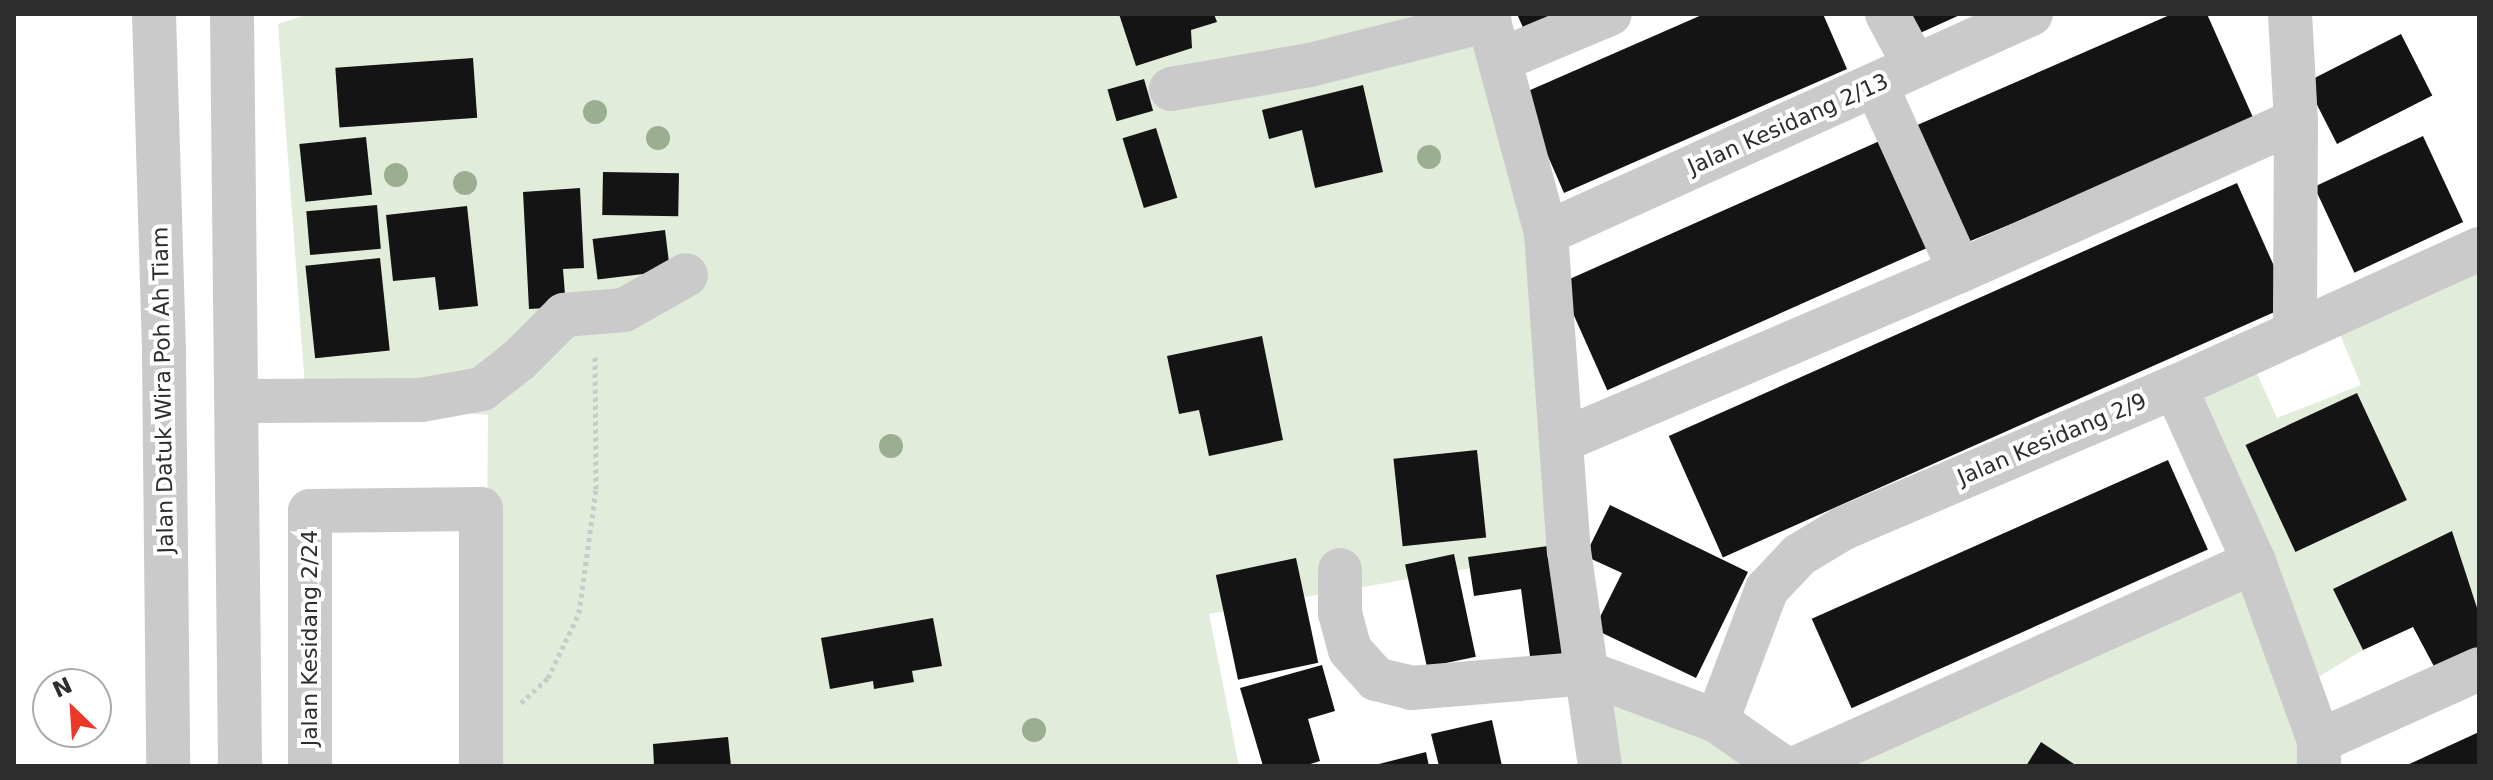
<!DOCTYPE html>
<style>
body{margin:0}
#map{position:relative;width:2493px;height:780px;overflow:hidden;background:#fff;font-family:"DejaVu Sans",sans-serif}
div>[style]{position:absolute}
.green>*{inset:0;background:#e1ecda}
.building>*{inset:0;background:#141414;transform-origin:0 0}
.path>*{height:5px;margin-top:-2.5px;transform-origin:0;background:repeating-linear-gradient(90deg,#cacaca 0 4px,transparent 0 8px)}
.minor>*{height:44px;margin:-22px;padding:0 22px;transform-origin:22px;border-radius:22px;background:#cacaca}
.trees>*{width:24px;height:24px;margin:-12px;border-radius:50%;background:#9bae92}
span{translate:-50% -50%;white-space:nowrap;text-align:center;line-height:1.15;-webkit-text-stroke:8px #fff;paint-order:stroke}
.street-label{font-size:22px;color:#2d2d2d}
.frame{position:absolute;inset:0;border:16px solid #2d2d2d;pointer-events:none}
.north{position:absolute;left:32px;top:668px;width:80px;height:80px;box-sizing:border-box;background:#fff;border:2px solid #ababab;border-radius:50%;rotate:335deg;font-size:22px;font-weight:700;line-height:32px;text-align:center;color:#2d2d2d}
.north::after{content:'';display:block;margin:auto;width:28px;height:36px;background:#ed3727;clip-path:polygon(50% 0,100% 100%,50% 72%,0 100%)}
</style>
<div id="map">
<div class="green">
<i style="clip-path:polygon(309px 14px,1487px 14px,1546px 233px,1569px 551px,1209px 614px,1239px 766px,485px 766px,488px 415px,306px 400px,278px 24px)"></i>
<i style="clip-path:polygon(2479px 249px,2479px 614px,2452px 531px,2333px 589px,2363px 650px,2300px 688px,2175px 387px,2248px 354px,2277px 418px,2361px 385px,2332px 315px)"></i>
<i style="clip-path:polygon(2242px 582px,2319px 766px,2076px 766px,2041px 742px,2026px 766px,1843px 766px)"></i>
<i style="clip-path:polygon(1588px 677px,1781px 766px,1600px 766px)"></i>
</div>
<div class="building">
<i style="clip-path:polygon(1119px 14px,1214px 14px,1217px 22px,1191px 30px,1192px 48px,1136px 66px)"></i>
<i style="clip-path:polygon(1517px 14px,1566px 14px,1525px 32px)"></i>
<i style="clip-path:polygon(1704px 14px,1823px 14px,1847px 69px,1564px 193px,1521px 94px)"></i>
<i style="clip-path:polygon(1895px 14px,1962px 14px,1907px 39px)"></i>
<i style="clip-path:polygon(2172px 14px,2207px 14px,2255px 122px,1968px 242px,1915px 126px)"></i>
<i style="left:2401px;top:34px;width:69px;height:107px;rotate:63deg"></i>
<i style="left:473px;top:58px;width:60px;height:138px;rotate:86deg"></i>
<i style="left:1144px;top:79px;width:33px;height:38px;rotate:74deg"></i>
<i style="clip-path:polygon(1363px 85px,1383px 172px,1315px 188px,1302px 130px,1269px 139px,1262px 110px)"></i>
<i style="left:1156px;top:128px;width:73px;height:35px;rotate:73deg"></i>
<i style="left:2423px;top:136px;width:95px;height:120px;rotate:65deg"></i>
<i style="left:366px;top:137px;width:58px;height:67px;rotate:84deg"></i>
<i style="left:1884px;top:139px;width:117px;height:355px;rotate:66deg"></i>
<i style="left:603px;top:172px;width:76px;height:43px;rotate:1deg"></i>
<i style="left:2237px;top:183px;width:133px;height:622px;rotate:66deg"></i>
<i style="clip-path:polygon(580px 188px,584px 268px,563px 269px,566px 307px,529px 309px,523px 192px)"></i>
<i style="left:377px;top:205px;width:44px;height:71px;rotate:85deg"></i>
<i style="clip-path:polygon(467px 206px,478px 306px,439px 310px,435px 277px,393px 281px,386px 215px)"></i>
<i style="left:665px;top:230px;width:41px;height:73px;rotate:83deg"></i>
<i style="left:380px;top:258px;width:93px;height:75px;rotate:84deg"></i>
<i style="clip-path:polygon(1262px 336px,1283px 440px,1209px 456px,1199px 410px,1179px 414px,1167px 356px)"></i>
<i style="left:2357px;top:393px;width:118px;height:123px;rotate:65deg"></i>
<i style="left:1477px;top:450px;width:88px;height:84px;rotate:84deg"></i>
<i style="left:2168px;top:460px;width:98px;height:390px;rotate:66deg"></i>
<i style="clip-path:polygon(1610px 505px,1748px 572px,1696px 678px,1594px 629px,1622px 573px,1585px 556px)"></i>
<i style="clip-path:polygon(2452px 531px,2479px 614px,2479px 654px,2437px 672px,2413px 627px,2363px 650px,2333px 589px)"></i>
<i style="clip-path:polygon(1548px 546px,1564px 667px,1532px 671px,1521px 589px,1474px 596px,1468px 557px)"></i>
<i style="left:1454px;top:554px;width:105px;height:50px;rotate:78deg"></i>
<i style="left:1296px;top:558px;width:107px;height:82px;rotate:78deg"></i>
<i style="clip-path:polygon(933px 618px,942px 666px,912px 671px,914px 682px,874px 689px,873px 681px,830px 689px,821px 638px)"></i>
<i style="clip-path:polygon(1322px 665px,1335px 711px,1308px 719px,1320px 761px,1304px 766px,1263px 766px,1240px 688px)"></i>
<i style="clip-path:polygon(1492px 720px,1502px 766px,1439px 766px,1431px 734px)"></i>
<i style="clip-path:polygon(2479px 732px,2479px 766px,2405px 766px)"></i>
<i style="clip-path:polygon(728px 737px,731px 766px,654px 766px,653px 744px)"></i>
<i style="clip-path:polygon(2041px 742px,2077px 766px,2026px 766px)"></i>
<i style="clip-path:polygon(1426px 752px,1429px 766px,1375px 766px,1375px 765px)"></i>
</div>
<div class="path">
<i style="left:521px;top:703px;width:37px;rotate:-43deg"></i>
<i style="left:548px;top:678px;width:72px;rotate:-64.5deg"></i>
<i style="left:579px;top:613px;width:125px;rotate:-82.2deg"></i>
<i style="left:596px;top:489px;width:135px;rotate:-90.4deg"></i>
</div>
<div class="minor">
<i style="left:154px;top:14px;width:345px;rotate:88.3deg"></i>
<i style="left:164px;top:359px;width:407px;rotate:89.4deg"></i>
<i style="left:232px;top:14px;width:752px;rotate:89.39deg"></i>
<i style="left:1487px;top:14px;width:227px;rotate:74.9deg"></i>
<i style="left:1546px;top:233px;width:319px;rotate:85.9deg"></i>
<i style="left:1569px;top:551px;width:217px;rotate:81.8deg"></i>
<i style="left:1887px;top:14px;width:59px;rotate:61.7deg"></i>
<i style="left:2290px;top:14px;width:107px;rotate:86.8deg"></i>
<i style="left:2296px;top:121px;width:212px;rotate:90.3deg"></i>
<i style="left:1500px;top:60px;width:119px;rotate:-22.7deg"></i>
<i style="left:1876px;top:85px;width:204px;rotate:65.7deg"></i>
<i style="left:1171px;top:89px;width:141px;rotate:-9.8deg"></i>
<i style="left:1310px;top:65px;width:185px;rotate:-14.1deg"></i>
<i style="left:1546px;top:233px;width:532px;rotate:-24.3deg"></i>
<i style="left:2175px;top:387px;width:192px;rotate:65.7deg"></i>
<i style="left:2254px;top:562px;width:190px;rotate:70deg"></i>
<i style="left:2319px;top:741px;width:25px;rotate:90deg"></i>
<i style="left:238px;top:401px;width:183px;rotate:-0.3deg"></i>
<i style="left:421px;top:400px;width:62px;rotate:-10.2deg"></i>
<i style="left:482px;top:389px;width:47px;rotate:-38.1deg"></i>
<i style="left:519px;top:360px;width:64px;rotate:-45deg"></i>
<i style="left:564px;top:315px;width:60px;rotate:-4.8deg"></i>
<i style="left:624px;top:310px;width:71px;rotate:-29.4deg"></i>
<i style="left:1561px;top:441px;width:434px;rotate:-23.1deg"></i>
<i style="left:1960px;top:271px;width:368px;rotate:-24.1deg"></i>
<i style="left:1340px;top:570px;width:43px;rotate:90deg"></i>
<i style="left:1340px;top:613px;width:38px;rotate:75deg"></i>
<i style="left:1350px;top:650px;width:39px;rotate:48deg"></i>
<i style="left:1376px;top:679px;width:36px;rotate:14deg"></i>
<i style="left:1411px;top:688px;width:178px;rotate:-4.8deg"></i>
<i style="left:1588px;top:673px;width:138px;rotate:20.4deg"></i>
<i style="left:1717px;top:721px;width:78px;rotate:35.1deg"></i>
<i style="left:1717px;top:721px;width:141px;rotate:-69.3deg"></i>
<i style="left:1767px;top:589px;width:47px;rotate:-46.7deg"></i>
<i style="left:1799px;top:555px;width:52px;rotate:-31deg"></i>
<i style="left:1844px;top:528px;width:360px;rotate:-23.1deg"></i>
<i style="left:2175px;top:387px;width:334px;rotate:-24.4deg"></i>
<i style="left:2319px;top:741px;width:175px;rotate:-24.2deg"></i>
<i style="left:310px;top:766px;width:255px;rotate:-90deg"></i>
<i style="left:310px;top:511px;width:171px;rotate:-0.7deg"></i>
<i style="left:481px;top:509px;width:257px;rotate:90deg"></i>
<i style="left:1800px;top:766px;width:498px;rotate:-24.2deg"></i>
</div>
<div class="trees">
<i style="left:595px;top:112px"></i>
<i style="left:658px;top:138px"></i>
<i style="left:1429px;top:157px"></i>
<i style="left:396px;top:175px"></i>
<i style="left:465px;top:183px"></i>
<i style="left:891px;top:446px"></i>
<i style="left:1034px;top:730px"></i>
</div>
<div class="street-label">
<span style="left:1788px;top:124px;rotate:-24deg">Jalan Kesidang 2/13</span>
<span style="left:163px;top:390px;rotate:-91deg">Jalan Datuk Wira Poh Ah Tiam</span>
<span style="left:2052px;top:439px;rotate:-23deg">Jalan Kesidang 2/9</span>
<span style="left:310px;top:638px;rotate:-90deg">Jalan Kesidang 2/24</span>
</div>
<div class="frame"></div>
<div class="north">N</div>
</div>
